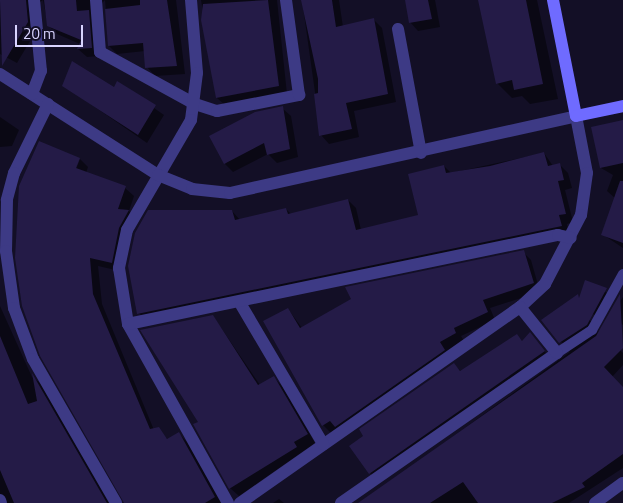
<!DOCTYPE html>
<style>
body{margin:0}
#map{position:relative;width:623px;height:503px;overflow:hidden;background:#130f26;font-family:"Titillium Web",sans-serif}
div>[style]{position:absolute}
.shadow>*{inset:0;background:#0007}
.building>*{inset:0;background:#241b47}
.lane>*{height:10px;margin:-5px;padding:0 5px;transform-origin:5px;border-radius:5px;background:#3d3a85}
.street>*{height:12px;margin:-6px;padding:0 6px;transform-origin:6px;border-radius:6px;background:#3d3a85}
.secondary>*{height:12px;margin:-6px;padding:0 6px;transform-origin:6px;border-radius:6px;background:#6f6bff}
span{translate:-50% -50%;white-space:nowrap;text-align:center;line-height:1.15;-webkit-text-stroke:4px #130f26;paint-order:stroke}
.scale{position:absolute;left:15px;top:25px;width:68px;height:22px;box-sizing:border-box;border:2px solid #d9d4ff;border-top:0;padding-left:6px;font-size:15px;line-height:18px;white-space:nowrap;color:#d9d4ff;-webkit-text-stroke:4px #130f26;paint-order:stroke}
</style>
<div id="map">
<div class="shadow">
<i style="clip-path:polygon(0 0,43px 0,34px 6px,36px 31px,17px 63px,0 54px)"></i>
<i style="clip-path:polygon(43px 0,105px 0,96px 9px,99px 56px,87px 57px,78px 49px,80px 44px,57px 34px,48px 25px)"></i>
<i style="clip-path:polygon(105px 0,176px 0,185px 74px,155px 76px,147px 67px,145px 51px,117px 54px,109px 46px)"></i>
<i style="clip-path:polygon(201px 0,277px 0,287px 94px,226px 106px,217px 98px)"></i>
<i style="clip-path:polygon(302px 0,339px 0,343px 27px,373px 19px,382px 28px,396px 102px,354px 111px,359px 137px,329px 144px,321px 135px)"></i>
<i style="clip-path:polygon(406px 0,435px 0,440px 27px,418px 31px,410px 22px)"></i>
<i style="clip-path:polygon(479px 0,537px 0,558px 99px,530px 104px,522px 96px,512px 98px,497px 83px)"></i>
<i style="clip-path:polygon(118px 83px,164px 115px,147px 143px,63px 85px,114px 89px)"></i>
<i style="clip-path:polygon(282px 108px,291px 116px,298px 157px,277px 163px,268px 154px,233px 172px,225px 164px)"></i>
<i style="clip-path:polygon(0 117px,19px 130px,12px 146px,0 147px)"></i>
<i style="clip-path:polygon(623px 121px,623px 248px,605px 236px,616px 199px,607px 191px,613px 175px,601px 168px)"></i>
<i style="clip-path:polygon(544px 153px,553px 166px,559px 164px,568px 173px,572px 188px,565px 190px,573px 222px,567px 224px,569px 235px,147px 322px,139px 313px,232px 211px,240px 220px,286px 209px,291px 214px,348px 200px,356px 208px,361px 230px,419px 216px,444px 166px,451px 173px)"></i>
<i style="clip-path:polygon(80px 159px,88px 167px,86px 173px,125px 188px,134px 196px,129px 211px,137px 219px,120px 271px,98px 266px,102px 304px,154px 430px,169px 440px,179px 434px,187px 442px,221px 503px,124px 503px,23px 306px)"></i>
<i style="clip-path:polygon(523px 252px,531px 260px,540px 292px,490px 308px,495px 320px,461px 336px,464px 341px,331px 433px,323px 425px,288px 309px,302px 328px)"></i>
<i style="clip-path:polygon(586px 282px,615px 297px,604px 318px,587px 312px)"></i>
<i style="clip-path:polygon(623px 297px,623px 325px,610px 315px)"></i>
<i style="clip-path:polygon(570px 301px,598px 328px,595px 335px,600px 330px,623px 353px,623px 365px,612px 377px,623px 388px,623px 468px,569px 503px,361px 503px,570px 352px,542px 320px)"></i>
<i style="clip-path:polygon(0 306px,32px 377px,40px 383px,109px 503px,0 503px)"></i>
<i style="clip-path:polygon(213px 316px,260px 385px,274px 378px,282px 386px,315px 443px,239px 496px,230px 488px,200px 422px)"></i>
<i style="clip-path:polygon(517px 336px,523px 342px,536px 341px,551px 359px,376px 480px,370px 473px,454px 365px,462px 372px)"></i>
<i style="clip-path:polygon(279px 499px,284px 503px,273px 503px)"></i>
</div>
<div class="building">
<i style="clip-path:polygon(0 0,26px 0,28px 22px,2px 66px)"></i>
<i style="clip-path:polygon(44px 0,76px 0,77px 11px,89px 10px,92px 48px,77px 49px,81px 40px,47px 26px)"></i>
<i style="clip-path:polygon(140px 0,167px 0,177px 66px,145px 68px,143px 43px,108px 46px,105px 9px,140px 5px)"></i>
<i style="clip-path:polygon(268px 0,279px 86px,216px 98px,201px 20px,203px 4px)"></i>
<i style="clip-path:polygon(301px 0,332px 0,336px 27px,374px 18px,388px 94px,346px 103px,352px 129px,319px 136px,314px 94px,318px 93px,318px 79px)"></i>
<i style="clip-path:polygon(405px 0,428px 0,432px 19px,409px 23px)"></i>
<i style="clip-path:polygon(478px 0,526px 0,543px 84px,514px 90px,512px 80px,496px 84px)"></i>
<i style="clip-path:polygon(72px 61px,114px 87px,117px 81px,156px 105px,138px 135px,62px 86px)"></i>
<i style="clip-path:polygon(283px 106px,290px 149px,267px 155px,264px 143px,224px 164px,209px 136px,255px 112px)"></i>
<i style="clip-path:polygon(623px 120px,623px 163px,600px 168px,591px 127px)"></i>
<i style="clip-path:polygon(39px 141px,80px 158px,76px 168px,126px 186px,118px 209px,129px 210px,119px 228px,112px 263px,90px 258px,93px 294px,150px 429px,159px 427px,167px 439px,179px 432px,215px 497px,205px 503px,124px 503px,40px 356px,22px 306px,15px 258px,19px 186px)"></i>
<i style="clip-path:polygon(544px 152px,548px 166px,560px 163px,564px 180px,558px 181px,566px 214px,559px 215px,562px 226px,137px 314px,128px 266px,135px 233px,148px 210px,232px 210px,235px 220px,286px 208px,288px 214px,348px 199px,356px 230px,418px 215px,408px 174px,444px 165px,446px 173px,490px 166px)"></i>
<i style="clip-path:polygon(620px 181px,623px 181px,623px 243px,601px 235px)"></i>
<i style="clip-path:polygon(524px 250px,534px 283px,483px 300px,488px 312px,454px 328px,456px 333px,440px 342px,445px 350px,335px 427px,330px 421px,322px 426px,263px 321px,288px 308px,300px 328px,351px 299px,345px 287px)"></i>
<i style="clip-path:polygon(585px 280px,607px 288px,587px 325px,559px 343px,541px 320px,578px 294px,579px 298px)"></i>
<i style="clip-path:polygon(620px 294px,623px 348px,604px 367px,623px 387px,623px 454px,582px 483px,585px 487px,552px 503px,478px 503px,463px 482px,430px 503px,358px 503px,596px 336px)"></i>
<i style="clip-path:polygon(213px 315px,258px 385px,274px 376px,308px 434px,294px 442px,297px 447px,229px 489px,193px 424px,198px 422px,140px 330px)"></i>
<i style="clip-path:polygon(530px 332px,545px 351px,369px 474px,349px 446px,363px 436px,359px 429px,454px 363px,460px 371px,517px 334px,522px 341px)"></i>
<i style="clip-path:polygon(0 336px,28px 404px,37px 401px,32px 373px,107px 503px,14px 503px,0 470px)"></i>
</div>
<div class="lane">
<i style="left:557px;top:353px;width:42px;rotate:-33.3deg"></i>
<i style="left:592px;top:330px;width:64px;rotate:-61deg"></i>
</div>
<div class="street">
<i style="left:96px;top:0;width:52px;rotate:85.6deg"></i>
<i style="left:100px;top:52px;width:108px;rotate:28.7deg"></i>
<i style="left:195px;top:104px;width:23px;rotate:18deg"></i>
<i style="left:217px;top:111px;width:84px;rotate:-11deg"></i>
<i style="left:299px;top:95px;width:96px;rotate:-97.8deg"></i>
<i style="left:191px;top:0;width:73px;rotate:85.3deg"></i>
<i style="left:197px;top:73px;width:47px;rotate:97.3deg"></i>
<i style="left:191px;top:120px;width:127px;rotate:120.2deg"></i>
<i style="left:127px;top:230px;width:39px;rotate:102deg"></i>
<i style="left:119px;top:268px;width:57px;rotate:80.9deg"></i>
<i style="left:128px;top:324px;width:205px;rotate:60.8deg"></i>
<i style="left:398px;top:29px;width:126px;rotate:79.5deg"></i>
<i style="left:0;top:74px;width:188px;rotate:32.6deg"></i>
<i style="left:158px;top:175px;width:37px;rotate:22deg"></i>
<i style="left:192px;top:189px;width:38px;rotate:6deg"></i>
<i style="left:230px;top:193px;width:354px;rotate:-12.5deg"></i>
<i style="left:576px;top:116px;width:58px;rotate:79.1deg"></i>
<i style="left:587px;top:173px;width:42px;rotate:98.1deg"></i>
<i style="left:581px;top:215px;width:78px;rotate:117.6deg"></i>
<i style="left:545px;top:284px;width:34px;rotate:137deg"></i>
<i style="left:520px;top:307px;width:342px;rotate:145deg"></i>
<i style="left:32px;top:94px;width:25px;rotate:-69deg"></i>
<i style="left:41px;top:71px;width:71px;rotate:-95.6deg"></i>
<i style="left:48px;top:104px;width:77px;rotate:116.2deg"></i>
<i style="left:14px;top:173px;width:28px;rotate:105deg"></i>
<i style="left:7px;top:200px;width:51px;rotate:91.1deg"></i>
<i style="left:6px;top:251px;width:58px;rotate:82deg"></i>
<i style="left:14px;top:308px;width:54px;rotate:69.6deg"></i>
<i style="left:33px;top:359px;width:166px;rotate:60deg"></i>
<i style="left:240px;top:303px;width:164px;rotate:59.5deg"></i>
<i style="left:128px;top:324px;width:439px;rotate:-11.7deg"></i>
<i style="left:558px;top:235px;width:13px;rotate:13deg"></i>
<i style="left:0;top:500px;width:3px;rotate:72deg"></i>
<i style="left:341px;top:503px;width:263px;rotate:-34.8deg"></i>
<i style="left:557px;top:353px;width:59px;rotate:-128.8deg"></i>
<i style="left:595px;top:503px;width:34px;rotate:-36deg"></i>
</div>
<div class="secondary">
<i style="left:553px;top:0;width:118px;rotate:78.8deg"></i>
<i style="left:576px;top:116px;width:48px;rotate:-12deg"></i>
</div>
<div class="scale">20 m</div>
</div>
